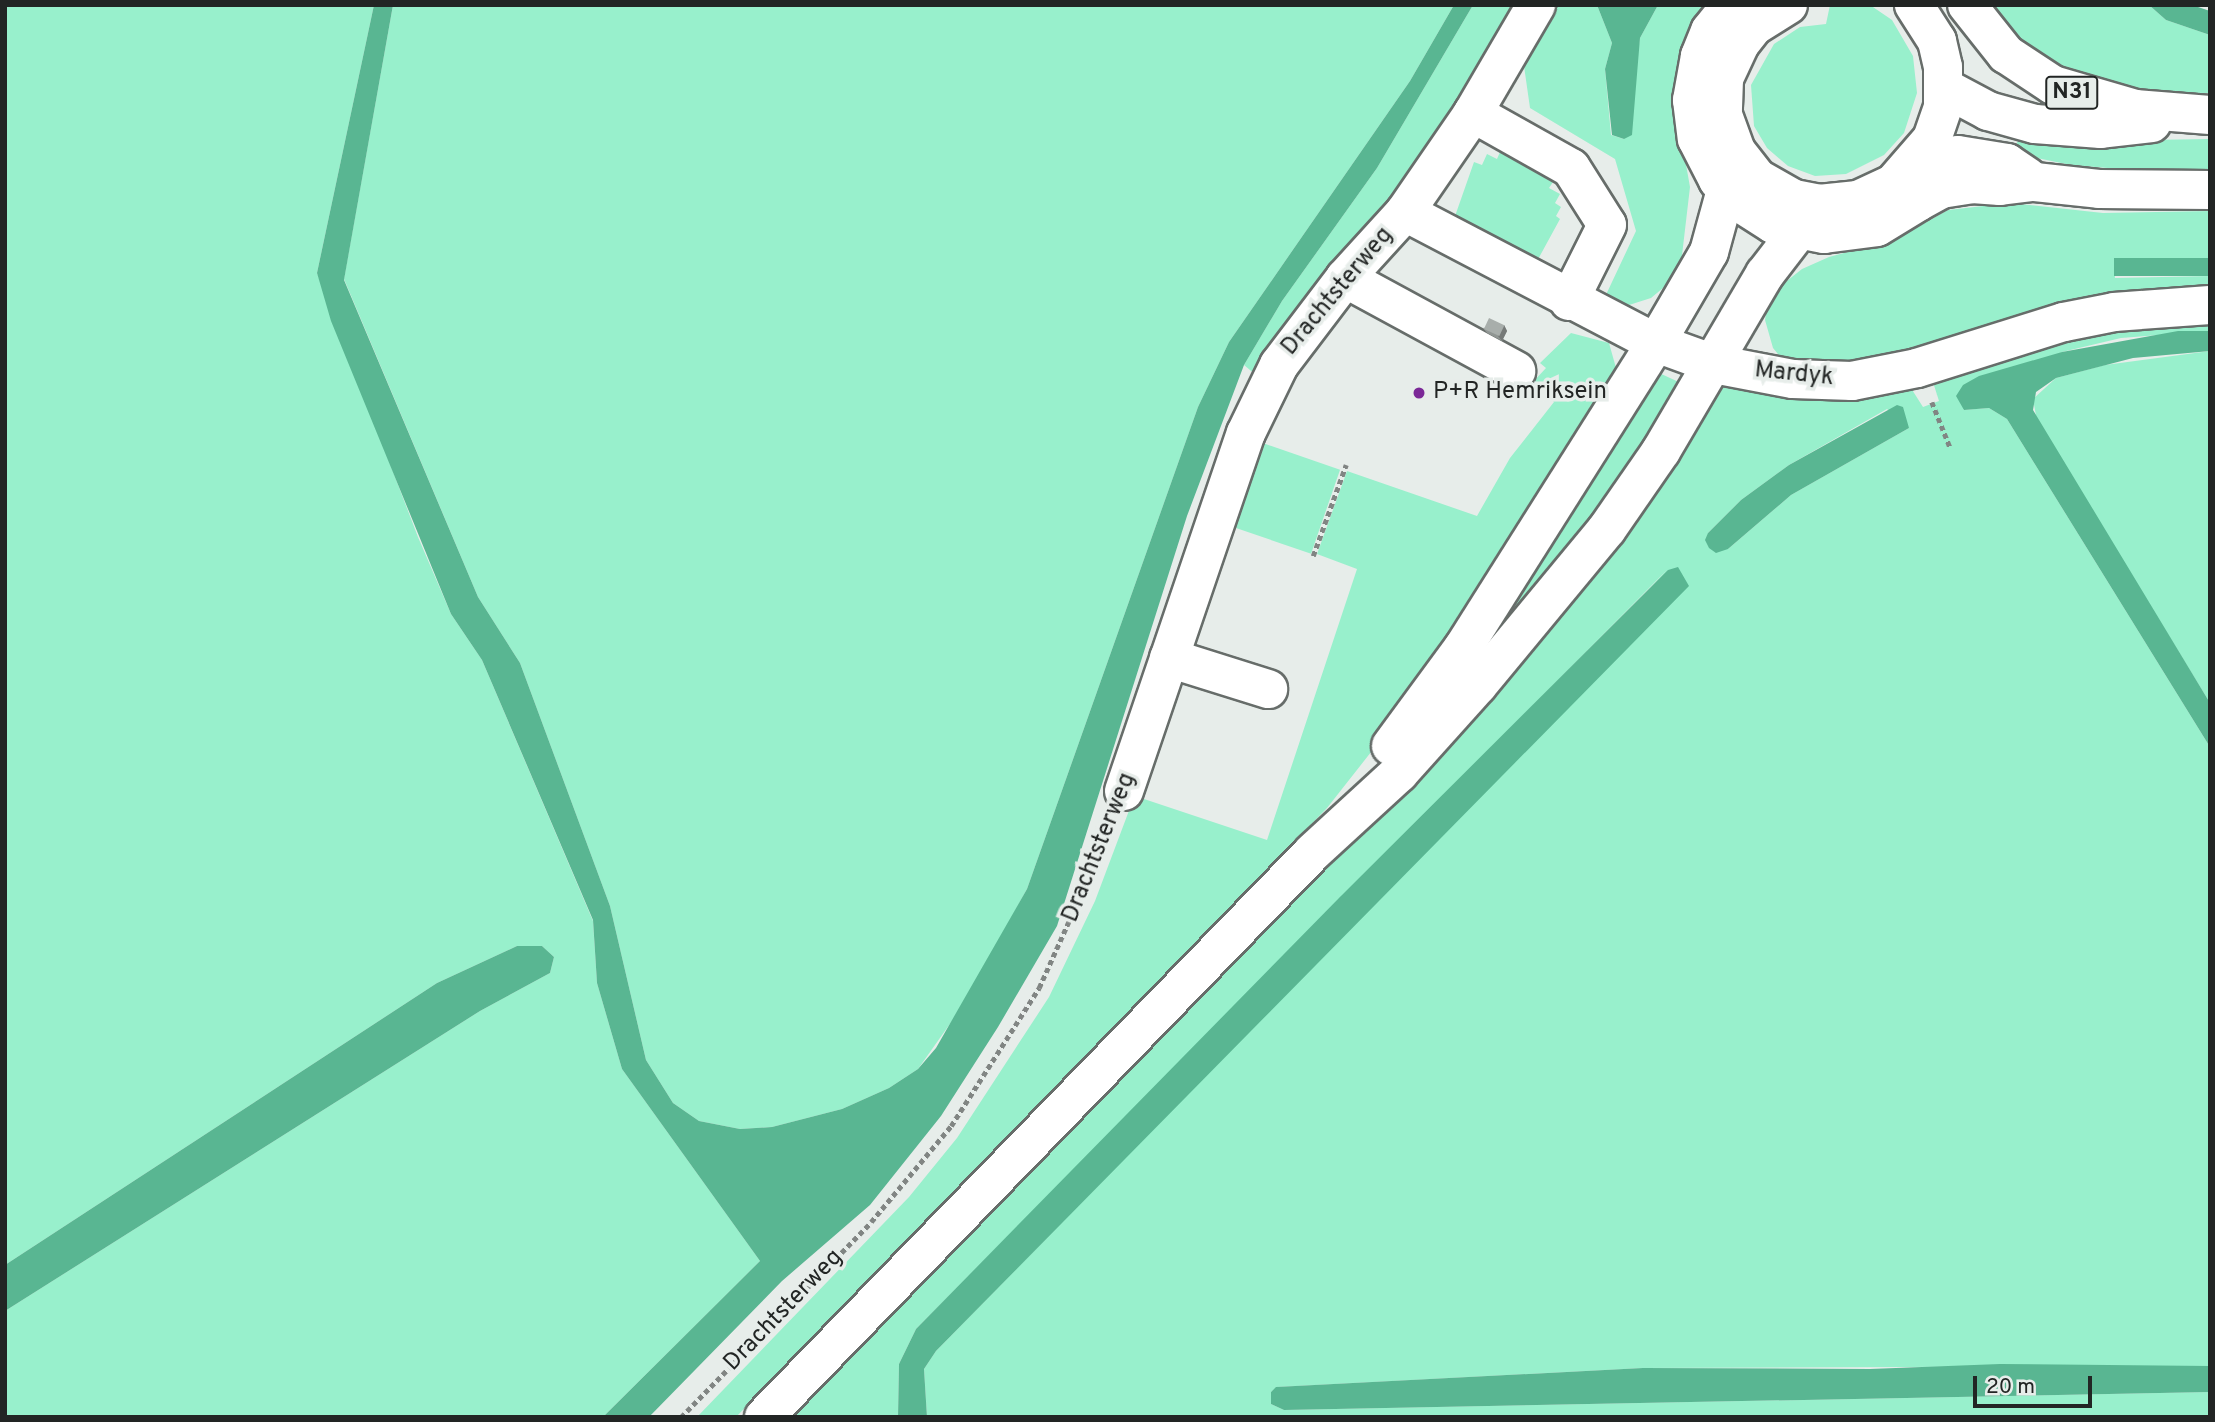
<!DOCTYPE html>
<style>
body{margin:0}
#map{position:relative;width:2215px;height:1422px;overflow:hidden;background:#e7edea;font-family:Overpass,sans-serif}
div>[style]{position:absolute}
.green>*{inset:0;background:#98f0cc;transform-origin:0 0}
.water>*{inset:0;background:#59b692;transform-origin:0 0}
.path>*{height:4.5px;margin-top:-2.25px;transform-origin:0;background:repeating-linear-gradient(90deg,#818583 0 5px,transparent 0 8.5px)}
.roads{filter:drop-shadow(2px 0 #676d6a) drop-shadow(-2px 0 #676d6a) drop-shadow(0 2px #676d6a) drop-shadow(0 -2px #676d6a)}
.minor>*{height:38px;margin:-19px;padding:0 19px;transform-origin:19px;border-radius:19px;background:#fff}
.major>*{height:38px;margin:-19px;padding:0 19px;transform-origin:19px;border-radius:19px;background:#fff}
.highway>*{height:38px;margin:-19px;padding:0 19px;transform-origin:19px;border-radius:19px;background:#fff}
.wall>*{inset:0;background:#909693}
.shaded-wall>*{inset:0;background:#767a78}
.building>*{inset:0;background:#a8aeab;transform-origin:0 0}
.dots>*{width:19px;height:19px;translate:-50% -50%;box-sizing:border-box;border:4px solid #e7edea;border-radius:50%}
span{translate:-50% -50%;white-space:nowrap;text-align:center;line-height:1.15;-webkit-text-stroke:7px #e7edea;paint-order:stroke}
.shield-label span{padding:2px 5px;background:#e7edea;border:2px solid;border-radius:5px;-webkit-text-stroke-width:0}
.shield-label{font-size:23px;color:#222524;font-weight:700}
.street-label{font-size:24px;color:#222524}
.poi-label{font-size:24px;color:#222524}
.left{translate:0 -50%;text-align:left}
.frame{position:absolute;inset:0;border:7px solid #222524;pointer-events:none}
.scale{position:absolute;left:1973px;top:1376px;width:119px;height:32px;box-sizing:border-box;border:4px solid #222524;border-top:0;padding-left:9px;font-size:21px;line-height:24px;white-space:nowrap;color:#222524;-webkit-text-stroke:5px #e7edea;paint-order:stroke}
</style>
<div id="map">
<div class="green">
<i style="clip-path:polygon(5px 5px,374px 5px,317px 273px,418px 537px,451px 614px,482px 660px,593px 921px,597px 983px,622px 1069px,760px 1261px,603px 1417px,5px 1417px,5px 1311px,480px 1011px,550px 973px,554px 957px,542px 946px,517px 946px,437px 983px,5px 1265px)"></i>
<i style="clip-path:polygon(393px 5px,1454px 5px,1410px 81px,1229px 342px,1198px 407px,1027px 889px,964px 1004px,918px 1069px,889px 1088px,842px 1109px,772px 1127px,740px 1129px,699px 1121px,673px 1103px,646px 1060px,610px 906px,520px 663px,478px 597px,344px 279px)"></i>
<i style="clip-path:polygon(1473px 5px,1523px 5px,1405px 182px,1256px 375px,1244px 365px,1282px 301px,1377px 168px)"></i>
<i style="clip-path:polygon(1556px 5px,1597px 5px,1612px 43px,1605px 69px,1611px 135px,1624px 139px,1640px 38px,1658px 5px,1712px 5px,1676px 108px,1690px 187px,1681px 264px,1669px 283px,1651px 298px,1629px 305px,1604px 299px,1636px 231px,1615px 159px,1530px 108px,1524px 66px)"></i>
<i style="clip-path:polygon(1830px 5px,1870px 5px,1892px 20px,1913px 56px,1917px 93px,1904px 133px,1884px 155px,1846px 174px,1815px 176px,1788px 166px,1767px 148px,1754px 126px,1751px 85px,1774px 44px,1800px 27px,1826px 24px)"></i>
<i style="clip-path:polygon(1983px 5px,2149px 5px,2166px 20px,2210px 35px,2210px 93px,2114px 92px,2031px 59px)"></i>
<i style="clip-path:polygon(2021px 133px,2084px 141px,2210px 139px,2210px 170px,2144px 171px,2071px 165px,2013px 153px)"></i>
<i style="clip-path:polygon(1500px 152px,1545px 172px,1543px 176px,1553px 182px,1549px 188px,1560px 194px,1555px 203px,1561px 207px,1556px 216px,1560px 219px,1536px 263px,1454px 219px,1474px 162px,1482px 165px,1487px 154px,1497px 159px)"></i>
<i style="clip-path:polygon(2010px 203px,2103px 213px,2210px 211px,2210px 258px,2114px 260px,2115px 278px,2210px 276px,2210px 294px,1851px 369px,1782px 359px,1773px 348px,1765px 320px,1767px 306px,1778px 288px,1802px 269px,1829px 257px,1896px 239px,1948px 210px)"></i>
<i style="clip-path:polygon(evenodd,2210px 312px,2210px 331px,2121px 338px,2062px 352px,1963px 410px,1989px 408px,2007px 419px,2210px 747px,2210px 1366px,1643px 1368px,1277px 1387px,1271px 1392px,1271px 1404px,1284px 1410px,2210px 1392px,2210px 1417px,927px 1417px,924px 1369px,936px 1351px,1175px 1107px,1667px 570px,916px 1329px,899px 1364px,898px 1417px,789px 1417px,1373px 821px,1706px 399px,1723px 385px,1740px 380px,1909px 385px,1923px 407px,1939px 401px,1932px 379px,2067px 331px,2210px 312px,1887px 409px,1909px 428px,1791px 495px,1728px 549px,1708px 533px,1741px 500px,1789px 465px,1887px 409px)"></i>
<i style="clip-path:polygon(1571px 333px,1609px 343px,1618px 375px,1412px 700px,1327px 808px,736px 1417px,697px 1417px,909px 1197px,957px 1138px,1049px 997px,1095px 901px,1133px 800px,1138px 797px,1267px 840px,1357px 569px,1317px 554px,1347px 471px,1477px 516px,1510px 458px,1554px 402px,1533px 382px,1546px 368px,1540px 363px)"></i>
<i style="clip-path:polygon(2210px 351px,2210px 703px,2037px 421px,2033px 399px,2056px 378px,2105px 365px)"></i>
<i style="clip-path:polygon(1657px 372px,1683px 384px,1596px 525px,1469px 674px)"></i>
<i style="left:1254px;top:440px;width:91px;height:89px;rotate:19deg"></i>
</div>
<div class="water">
<i style="clip-path:polygon(374px 5px,393px 5px,344px 280px,478px 597px,520px 663px,610px 906px,646px 1060px,673px 1103px,699px 1121px,740px 1129px,772px 1127px,842px 1109px,889px 1088px,918px 1069px,936px 1048px,1027px 889px,1198px 407px,1229px 342px,1410px 81px,1454px 5px,1473px 5px,1377px 168px,1282px 301px,1244px 365px,1187px 516px,1057px 926px,998px 1027px,941px 1116px,870px 1205px,782px 1281px,649px 1417px,603px 1417px,760px 1261px,622px 1069px,597px 983px,593px 920px,482px 660px,451px 614px,331px 321px,317px 273px)"></i>
<i style="clip-path:polygon(1597px 5px,1658px 5px,1640px 38px,1632px 135px,1624px 139px,1612px 135px,1605px 69px,1612px 43px)"></i>
<i style="clip-path:polygon(2149px 5px,2192px 5px,2210px 11px,2210px 35px,2166px 20px)"></i>
<i style="left:2210px;top:258px;width:18px;height:96px;rotate:90deg"></i>
<i style="clip-path:polygon(2178px 331px,2210px 331px,2210px 351px,2133px 358px,2056px 378px,2036px 392px,2033px 410px,2210px 703px,2210px 747px,2007px 419px,1989px 408px,1964px 410px,1956px 396px,1963px 385px,1979px 376px,2062px 352px)"></i>
<i style="clip-path:polygon(1897px 405px,1903px 407px,1909px 428px,1791px 495px,1728px 549px,1716px 553px,1709px 548px,1705px 540px,1708px 533px,1741px 500px,1789px 465px)"></i>
<i style="clip-path:polygon(1678px 567px,1689px 586px,936px 1351px,924px 1369px,927px 1417px,898px 1417px,899px 1364px,916px 1329px,1339px 898px,1668px 570px)"></i>
<i style="clip-path:polygon(517px 946px,542px 946px,554px 957px,550px 973px,480px 1011px,5px 1311px,5px 1265px,437px 983px)"></i>
<i style="clip-path:polygon(2000px 1364px,2210px 1366px,2210px 1392px,1284px 1410px,1271px 1404px,1271px 1392px,1276px 1387px,1643px 1368px,1870px 1369px)"></i>
</div>
<div class="path">
<i style="left:1932px;top:402px;width:48px;rotate:68.2deg"></i>
<i style="left:1313px;top:556px;width:97px;rotate:-70.1deg"></i>
<i style="left:681px;top:1417px;width:272px;rotate:-45.7deg"></i>
<i style="left:871px;top:1222px;width:125px;rotate:-50.2deg"></i>
<i style="left:951px;top:1126px;width:164px;rotate:-57.5deg"></i>
<i style="left:1039px;top:988px;width:176px;rotate:-65.9deg"></i>
</div>
<div class="roads">
<div class="minor">
<i style="left:1473px;top:113px;width:112px;rotate:29.3deg"></i>
<i style="left:1571px;top:168px;width:67px;rotate:57.7deg"></i>
<i style="left:1607px;top:225px;width:85px;rotate:116.6deg"></i>
<i style="left:1405px;top:212px;width:283px;rotate:27.6deg"></i>
<i style="left:1656px;top:343px;width:62px;rotate:19.9deg"></i>
<i style="left:1714px;top:364px;width:80px;rotate:10.8deg"></i>
<i style="left:1793px;top:379px;width:59px;rotate:1.9deg"></i>
<i style="left:1852px;top:381px;width:66px;rotate:-11.3deg"></i>
<i style="left:1917px;top:368px;width:154px;rotate:-17.4deg"></i>
<i style="left:2064px;top:322px;width:51px;rotate:-11.3deg"></i>
<i style="left:2114px;top:312px;width:96px;rotate:-4.2deg"></i>
<i style="left:1345px;top:278px;width:195px;rotate:28.5deg"></i>
<i style="left:1169px;top:658px;width:104px;rotate:17.4deg"></i>
<i style="left:1124px;top:791px;width:378px;rotate:-71.2deg"></i>
<i style="left:1246px;top:433px;width:76px;rotate:-64.1deg"></i>
<i style="left:1279px;top:365px;width:109px;rotate:-52.8deg"></i>
<i style="left:1345px;top:278px;width:89px;rotate:-47.7deg"></i>
<i style="left:1405px;top:212px;width:120px;rotate:-55.5deg"></i>
<i style="left:1473px;top:113px;width:125px;rotate:-59.7deg"></i>
</div>
<div class="major">
<i style="left:1731px;top:5px;width:33px;rotate:129deg"></i>
<i style="left:1710px;top:31px;width:27px;rotate:112deg"></i>
<i style="left:1700px;top:56px;width:45px;rotate:100.3deg"></i>
<i style="left:1692px;top:100px;width:39px;rotate:83deg"></i>
<i style="left:1697px;top:139px;width:46px;rotate:62.9deg"></i>
<i style="left:1718px;top:180px;width:25px;rotate:50deg"></i>
<i style="left:1734px;top:199px;width:46px;rotate:32.7deg"></i>
<i style="left:1773px;top:224px;width:52px;rotate:11.1deg"></i>
<i style="left:1824px;top:234px;width:53px;rotate:-7.5deg"></i>
<i style="left:1877px;top:227px;width:48px;rotate:-31.4deg"></i>
<i style="left:1788px;top:5px;width:40px;rotate:148deg"></i>
<i style="left:1754px;top:26px;width:23px;rotate:128deg"></i>
<i style="left:1740px;top:44px;width:38px;rotate:115deg"></i>
<i style="left:1724px;top:79px;width:36px;rotate:92deg"></i>
<i style="left:1723px;top:115px;width:38px;rotate:70deg"></i>
<i style="left:1736px;top:151px;width:34px;rotate:52deg"></i>
<i style="left:1757px;top:178px;width:43px;rotate:29.6deg"></i>
<i style="left:1794px;top:199px;width:25px;rotate:11deg"></i>
<i style="left:1819px;top:204px;width:39px;rotate:-6deg"></i>
<i style="left:1858px;top:200px;width:38px;rotate:-25deg"></i>
<i style="left:1893px;top:184px;width:60px;rotate:-49.1deg"></i>
<i style="left:1932px;top:139px;width:34px;rotate:-71deg"></i>
<i style="left:1943px;top:107px;width:40px;rotate:-90deg"></i>
<i style="left:1943px;top:67px;width:27px;rotate:-103deg"></i>
<i style="left:1937px;top:41px;width:43px;rotate:-122.6deg"></i>
<i style="left:1391px;top:746px;width:122px;rotate:-53.7deg"></i>
<i style="left:1463px;top:648px;width:361px;rotate:-57.7deg"></i>
<i style="left:1656px;top:343px;width:105px;rotate:-59.8deg"></i>
<i style="left:1709px;top:252px;width:64px;rotate:-74.7deg"></i>
<i style="left:764px;top:1417px;width:788px;rotate:-45.82deg"></i>
<i style="left:1313px;top:852px;width:117px;rotate:-42.6deg"></i>
<i style="left:1399px;top:773px;width:118px;rotate:-48.1deg"></i>
<i style="left:1478px;top:685px;width:202px;rotate:-50.4deg"></i>
<i style="left:1607px;top:529px;width:95px;rotate:-55.3deg"></i>
<i style="left:1661px;top:451px;width:205px;rotate:-59.6deg"></i>
<i style="left:1765px;top:274px;width:88px;rotate:-52.4deg"></i>
</div>
<div class="highway">
<i style="left:1967px;top:5px;width:63px;rotate:51.5deg"></i>
<i style="left:2006px;top:54px;width:56px;rotate:33.4deg"></i>
<i style="left:2053px;top:85px;width:85px;rotate:16.3deg"></i>
<i style="left:2135px;top:109px;width:75px;rotate:4.6deg"></i>
<i style="left:1945px;top:88px;width:49px;rotate:28.1deg"></i>
<i style="left:1988px;top:111px;width:49px;rotate:15.5deg"></i>
<i style="left:2035px;top:124px;width:66px;rotate:4.3deg"></i>
<i style="left:2101px;top:129px;width:51px;rotate:-6.7deg"></i>
<i style="left:1909px;top:170px;width:51px;rotate:-17deg"></i>
<i style="left:1958px;top:155px;width:50px;rotate:9.3deg"></i>
<i style="left:2007px;top:163px;width:25px;rotate:34deg"></i>
<i style="left:1918px;top:202px;width:26px;rotate:-29deg"></i>
<i style="left:1941px;top:189px;width:31px;rotate:-9deg"></i>
<i style="left:1972px;top:184px;width:28px;rotate:4deg"></i>
<i style="left:2000px;top:186px;width:35px;rotate:-7deg"></i>
<i style="left:2035px;top:182px;width:64px;rotate:6.2deg"></i>
<i style="left:2099px;top:189px;width:111px;rotate:0.5deg"></i>
</div>
</div>
<div class="wall">
<i style="clip-path:polygon(1504px 325px,1507px 331px,1502px 341px,1487px 333px,1483px 328px)"></i>
</div>
<div class="shaded-wall">
<i style="clip-path:polygon(1504px 325px,1507px 331px,1502px 341px,1498px 336px)"></i>
</div>
<div class="building">
<i style="left:1489px;top:318px;width:17px;height:12px;rotate:25deg"></i>
</div>
<div class="dots">
<i style="left:1419px;top:393px;background:#7b2897"></i>
</div>
<div class="shield-label">
<span style="left:2072px;top:93px">N31</span>
</div>
<div class="street-label">
<span style="left:1338px;top:292px;rotate:-50deg">Drachtsterweg</span>
<span style="left:1794px;top:375px;rotate:6deg">Mardyk</span>
<span style="left:1100px;top:848px;rotate:-68deg">Drachtsterweg</span>
<span style="left:784px;top:1311px;rotate:-46deg">Drachtsterweg</span>
</div>
<div class="poi-label">
<span class="left" style="left:1433px;top:393px">P+R Hemriksein</span>
</div>
<div class="frame"></div>
<div class="scale">20 m</div>
</div>
